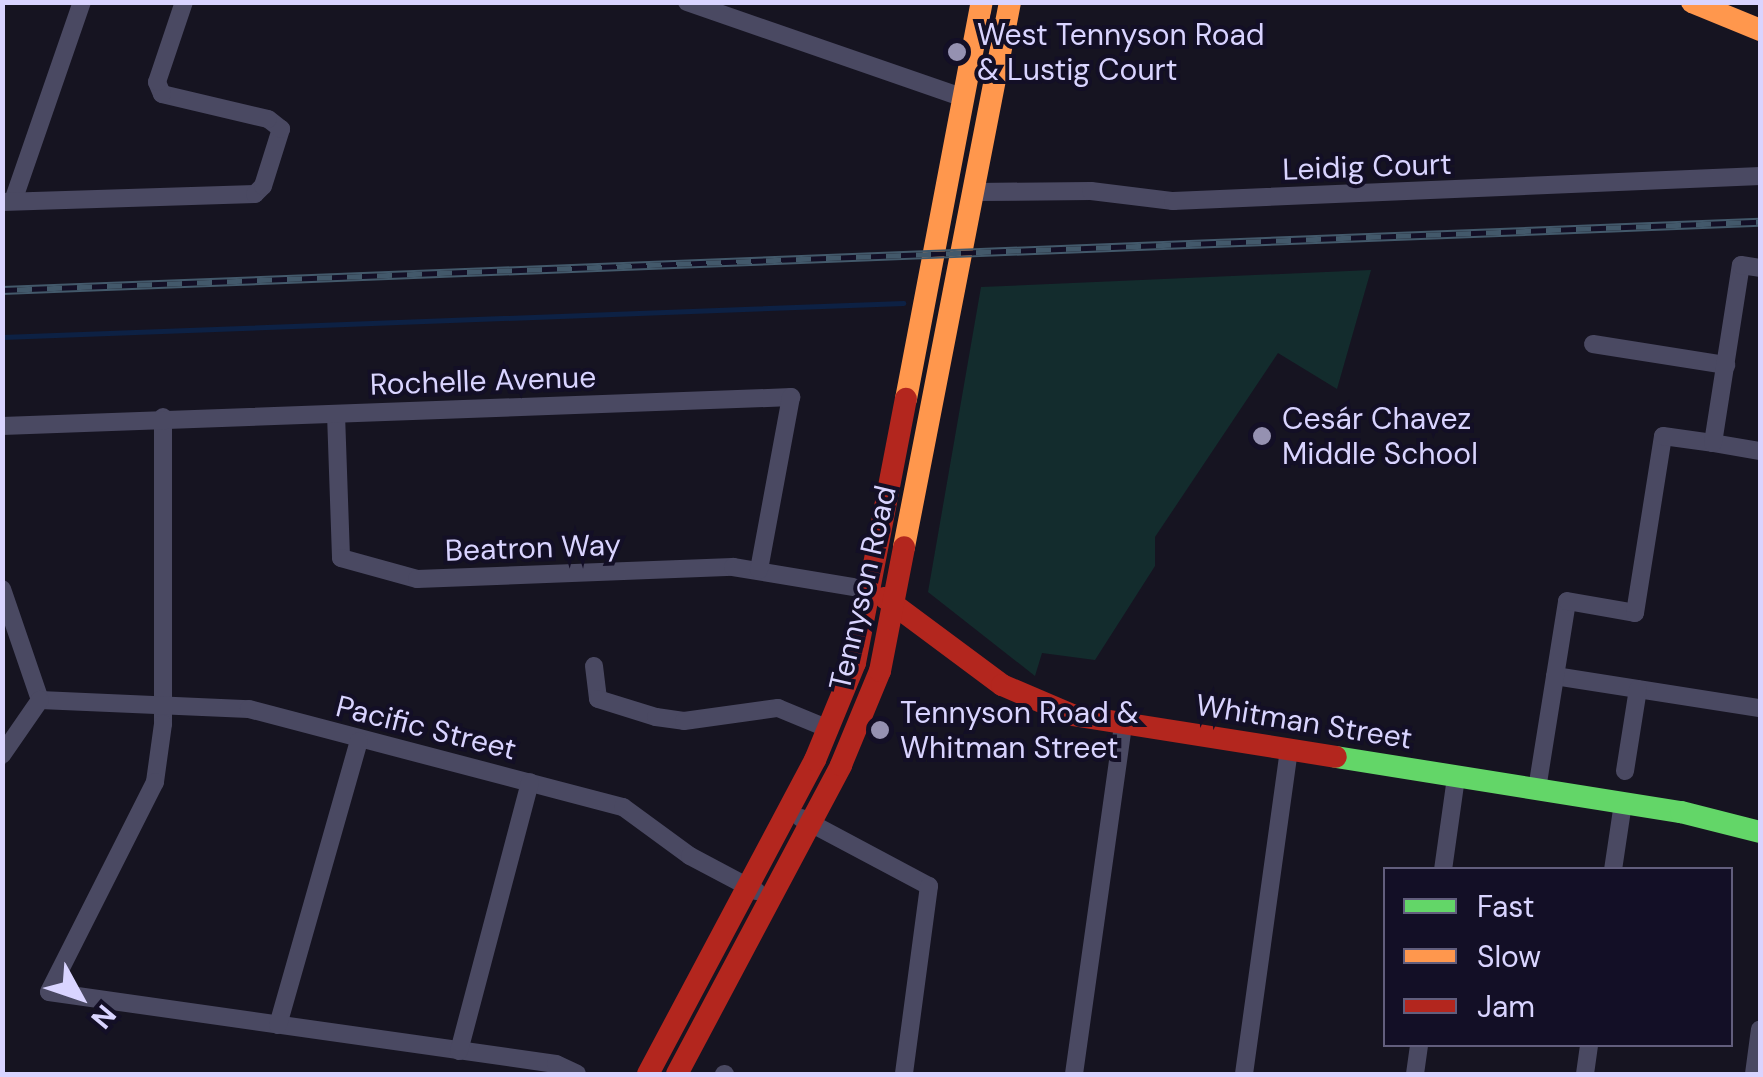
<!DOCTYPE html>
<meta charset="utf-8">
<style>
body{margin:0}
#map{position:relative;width:1763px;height:1077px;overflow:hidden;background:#161421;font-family:"DM Sans",sans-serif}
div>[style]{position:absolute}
.green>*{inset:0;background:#132c2d}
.stream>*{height:5px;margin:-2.5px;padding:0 2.5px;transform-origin:2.5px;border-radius:2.5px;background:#0d2144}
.street>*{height:18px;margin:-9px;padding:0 9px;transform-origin:9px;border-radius:9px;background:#4a4962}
.fast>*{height:22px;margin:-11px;padding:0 11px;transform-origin:11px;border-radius:11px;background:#63d668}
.slow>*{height:22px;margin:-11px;padding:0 11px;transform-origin:11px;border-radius:11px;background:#ff974d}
.jam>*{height:22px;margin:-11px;padding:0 11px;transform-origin:11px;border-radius:11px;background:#b3261e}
.rail>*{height:9px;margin-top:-4.5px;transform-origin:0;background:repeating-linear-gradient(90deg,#130f26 0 15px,#43596b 0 30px);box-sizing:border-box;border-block:2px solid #43596b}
.dots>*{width:28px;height:28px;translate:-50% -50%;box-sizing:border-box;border:5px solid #130f26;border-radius:50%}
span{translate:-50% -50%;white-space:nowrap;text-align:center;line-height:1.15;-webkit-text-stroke:8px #130f26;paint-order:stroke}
.poi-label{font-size:30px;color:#d9d4ff}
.left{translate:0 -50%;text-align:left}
.street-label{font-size:30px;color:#d9d4ff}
.frame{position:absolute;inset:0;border:5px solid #d9d4ff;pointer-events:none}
.legend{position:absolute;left:1383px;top:867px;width:350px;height:180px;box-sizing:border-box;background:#130f26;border:2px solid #625e7d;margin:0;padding:12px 18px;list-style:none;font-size:30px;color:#d9d4ff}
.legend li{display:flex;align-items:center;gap:20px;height:50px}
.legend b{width:50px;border:2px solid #625e7d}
.north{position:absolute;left:30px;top:947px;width:100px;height:100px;-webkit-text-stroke:8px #130f26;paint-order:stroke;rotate:130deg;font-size:28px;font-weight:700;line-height:40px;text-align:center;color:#d9d4ff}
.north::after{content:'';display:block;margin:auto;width:35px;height:45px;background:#d9d4ff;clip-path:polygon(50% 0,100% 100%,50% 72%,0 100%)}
</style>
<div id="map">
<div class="green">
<i style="clip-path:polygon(1371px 270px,1337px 389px,1278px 353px,1155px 537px,1155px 566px,1095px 660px,1042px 653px,1035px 676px,928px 592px,981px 287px)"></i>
</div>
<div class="stream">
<i style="left:2px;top:337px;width:902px;rotate:-2.16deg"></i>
</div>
<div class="street">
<i style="left:687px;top:2px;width:293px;rotate:19.1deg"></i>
<i style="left:975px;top:192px;width:116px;rotate:-0.5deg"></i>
<i style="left:1091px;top:191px;width:83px;rotate:7deg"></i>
<i style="left:1173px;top:201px;width:588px;rotate:-2.44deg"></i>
<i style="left:13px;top:201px;width:211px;rotate:-70.9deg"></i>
<i style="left:2px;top:202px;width:253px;rotate:-1.8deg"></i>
<i style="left:255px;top:194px;width:11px;rotate:-45deg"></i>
<i style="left:263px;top:186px;width:60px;rotate:-72.5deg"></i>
<i style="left:281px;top:129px;width:16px;rotate:-142deg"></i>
<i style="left:268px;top:119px;width:109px;rotate:-166.7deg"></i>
<i style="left:162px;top:94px;width:13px;rotate:-113deg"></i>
<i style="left:157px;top:82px;width:84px;rotate:-71.4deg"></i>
<i style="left:1593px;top:344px;width:135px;rotate:9deg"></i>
<i style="left:336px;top:414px;width:144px;rotate:88deg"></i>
<i style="left:341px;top:558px;width:79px;rotate:15.4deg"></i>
<i style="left:417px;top:579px;width:316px;rotate:-2.2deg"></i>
<i style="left:733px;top:567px;width:141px;rotate:9.4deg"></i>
<i style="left:163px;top:417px;width:307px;rotate:90deg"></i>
<i style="left:163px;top:724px;width:59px;rotate:97.9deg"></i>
<i style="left:155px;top:782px;width:235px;rotate:116.8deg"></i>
<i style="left:49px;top:992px;width:512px;rotate:8.08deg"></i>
<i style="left:556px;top:1064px;width:23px;rotate:25deg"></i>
<i style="left:2px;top:426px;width:790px;rotate:-2.1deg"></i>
<i style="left:791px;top:397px;width:176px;rotate:100.5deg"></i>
<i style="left:1713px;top:443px;width:48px;rotate:9.7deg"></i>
<i style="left:2px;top:589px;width:117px;rotate:71.1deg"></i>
<i style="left:594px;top:666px;width:33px;rotate:83deg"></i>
<i style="left:598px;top:699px;width:61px;rotate:17.2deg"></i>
<i style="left:656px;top:717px;width:28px;rotate:8deg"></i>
<i style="left:684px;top:721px;width:95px;rotate:-7.9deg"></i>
<i style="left:778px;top:708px;width:55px;rotate:22.4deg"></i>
<i style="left:1555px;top:676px;width:207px;rotate:8.9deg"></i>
<i style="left:40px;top:700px;width:209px;rotate:2.5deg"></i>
<i style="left:249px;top:709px;width:387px;rotate:14.7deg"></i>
<i style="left:623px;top:807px;width:83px;rotate:36.2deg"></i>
<i style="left:690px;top:856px;width:75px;rotate:27.9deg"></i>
<i style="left:2px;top:755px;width:67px;rotate:-55.4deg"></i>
<i style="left:1625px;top:771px;width:83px;rotate:-81deg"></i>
<i style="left:1537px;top:789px;width:190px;rotate:-80.9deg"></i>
<i style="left:1567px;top:601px;width:69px;rotate:10deg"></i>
<i style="left:1635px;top:613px;width:179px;rotate:-81deg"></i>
<i style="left:1663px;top:436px;width:50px;rotate:8deg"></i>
<i style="left:1713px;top:443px;width:180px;rotate:-81.1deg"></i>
<i style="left:1741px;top:265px;width:19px;rotate:9deg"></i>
<i style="left:801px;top:818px;width:145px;rotate:28deg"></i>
<i style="left:929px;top:886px;width:190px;rotate:97.6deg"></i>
<i style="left:1443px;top:870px;width:94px;rotate:-82deg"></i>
<i style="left:1613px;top:870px;width:68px;rotate:-81.5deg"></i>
<i style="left:278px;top:1025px;width:295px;rotate:-74.1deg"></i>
<i style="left:459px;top:1051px;width:278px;rotate:-75.2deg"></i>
<i style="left:724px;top:1074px;width:1px"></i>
<i style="left:1074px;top:1074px;width:352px;rotate:-82deg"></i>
<i style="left:1244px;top:1074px;width:326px;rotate:-82.1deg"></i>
<i style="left:1415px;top:1074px;width:30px;rotate:-82deg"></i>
<i style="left:1585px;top:1074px;width:30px;rotate:-82deg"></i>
<i style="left:1754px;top:1074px;width:45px;rotate:-82.4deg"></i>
</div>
<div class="fast">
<i style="left:1336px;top:757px;width:349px;rotate:9.1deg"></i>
<i style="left:1681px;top:812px;width:81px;rotate:14.2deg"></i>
</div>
<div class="slow">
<i style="left:1692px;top:2px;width:74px;rotate:22.4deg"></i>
<i style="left:906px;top:399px;width:404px;rotate:-79.2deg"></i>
<i style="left:904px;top:547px;width:555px;rotate:-78.99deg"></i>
</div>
<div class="jam">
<i style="left:885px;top:598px;width:146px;rotate:36.6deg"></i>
<i style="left:1002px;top:685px;width:76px;rotate:23.2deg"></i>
<i style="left:1072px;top:715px;width:267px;rotate:9deg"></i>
<i style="left:648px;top:1074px;width:356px;rotate:-62deg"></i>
<i style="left:815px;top:760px;width:105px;rotate:-67.6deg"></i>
<i style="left:855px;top:663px;width:269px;rotate:-79.1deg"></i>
<i style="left:677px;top:1074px;width:350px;rotate:-62deg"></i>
<i style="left:841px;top:765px;width:102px;rotate:-67.5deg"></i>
<i style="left:880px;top:671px;width:126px;rotate:-79deg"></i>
</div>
<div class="rail">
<i style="left:2px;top:290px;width:1759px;rotate:-2.22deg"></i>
</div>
<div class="dots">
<i style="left:957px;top:52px;background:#9591b1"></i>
<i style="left:1262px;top:436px;background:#9591b1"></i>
<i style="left:880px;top:730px;background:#9591b1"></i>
</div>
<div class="poi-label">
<span class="left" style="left:977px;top:52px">West Tennyson Road<br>&amp; Lustig Court</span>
<span class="left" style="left:1282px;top:436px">Cesár Chavez<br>Middle School</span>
<span class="left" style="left:900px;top:730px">Tennyson Road &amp;<br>Whitman Street</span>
</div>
<div class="street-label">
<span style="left:1367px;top:167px;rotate:-2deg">Leidig Court</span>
<span style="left:483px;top:381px;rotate:-2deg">Rochelle Avenue</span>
<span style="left:533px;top:548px;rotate:-2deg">Beatron Way</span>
<span style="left:863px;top:588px;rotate:-77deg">Tennyson Road</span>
<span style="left:1304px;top:722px;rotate:9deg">Whitman Street</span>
<span style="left:426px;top:728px;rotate:14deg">Pacific Street</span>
</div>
<div class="frame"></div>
<ul class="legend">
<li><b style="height:12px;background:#63d668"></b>Fast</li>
<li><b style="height:12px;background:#ff974d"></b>Slow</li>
<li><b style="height:12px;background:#b3261e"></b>Jam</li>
</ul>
<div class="north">N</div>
</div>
